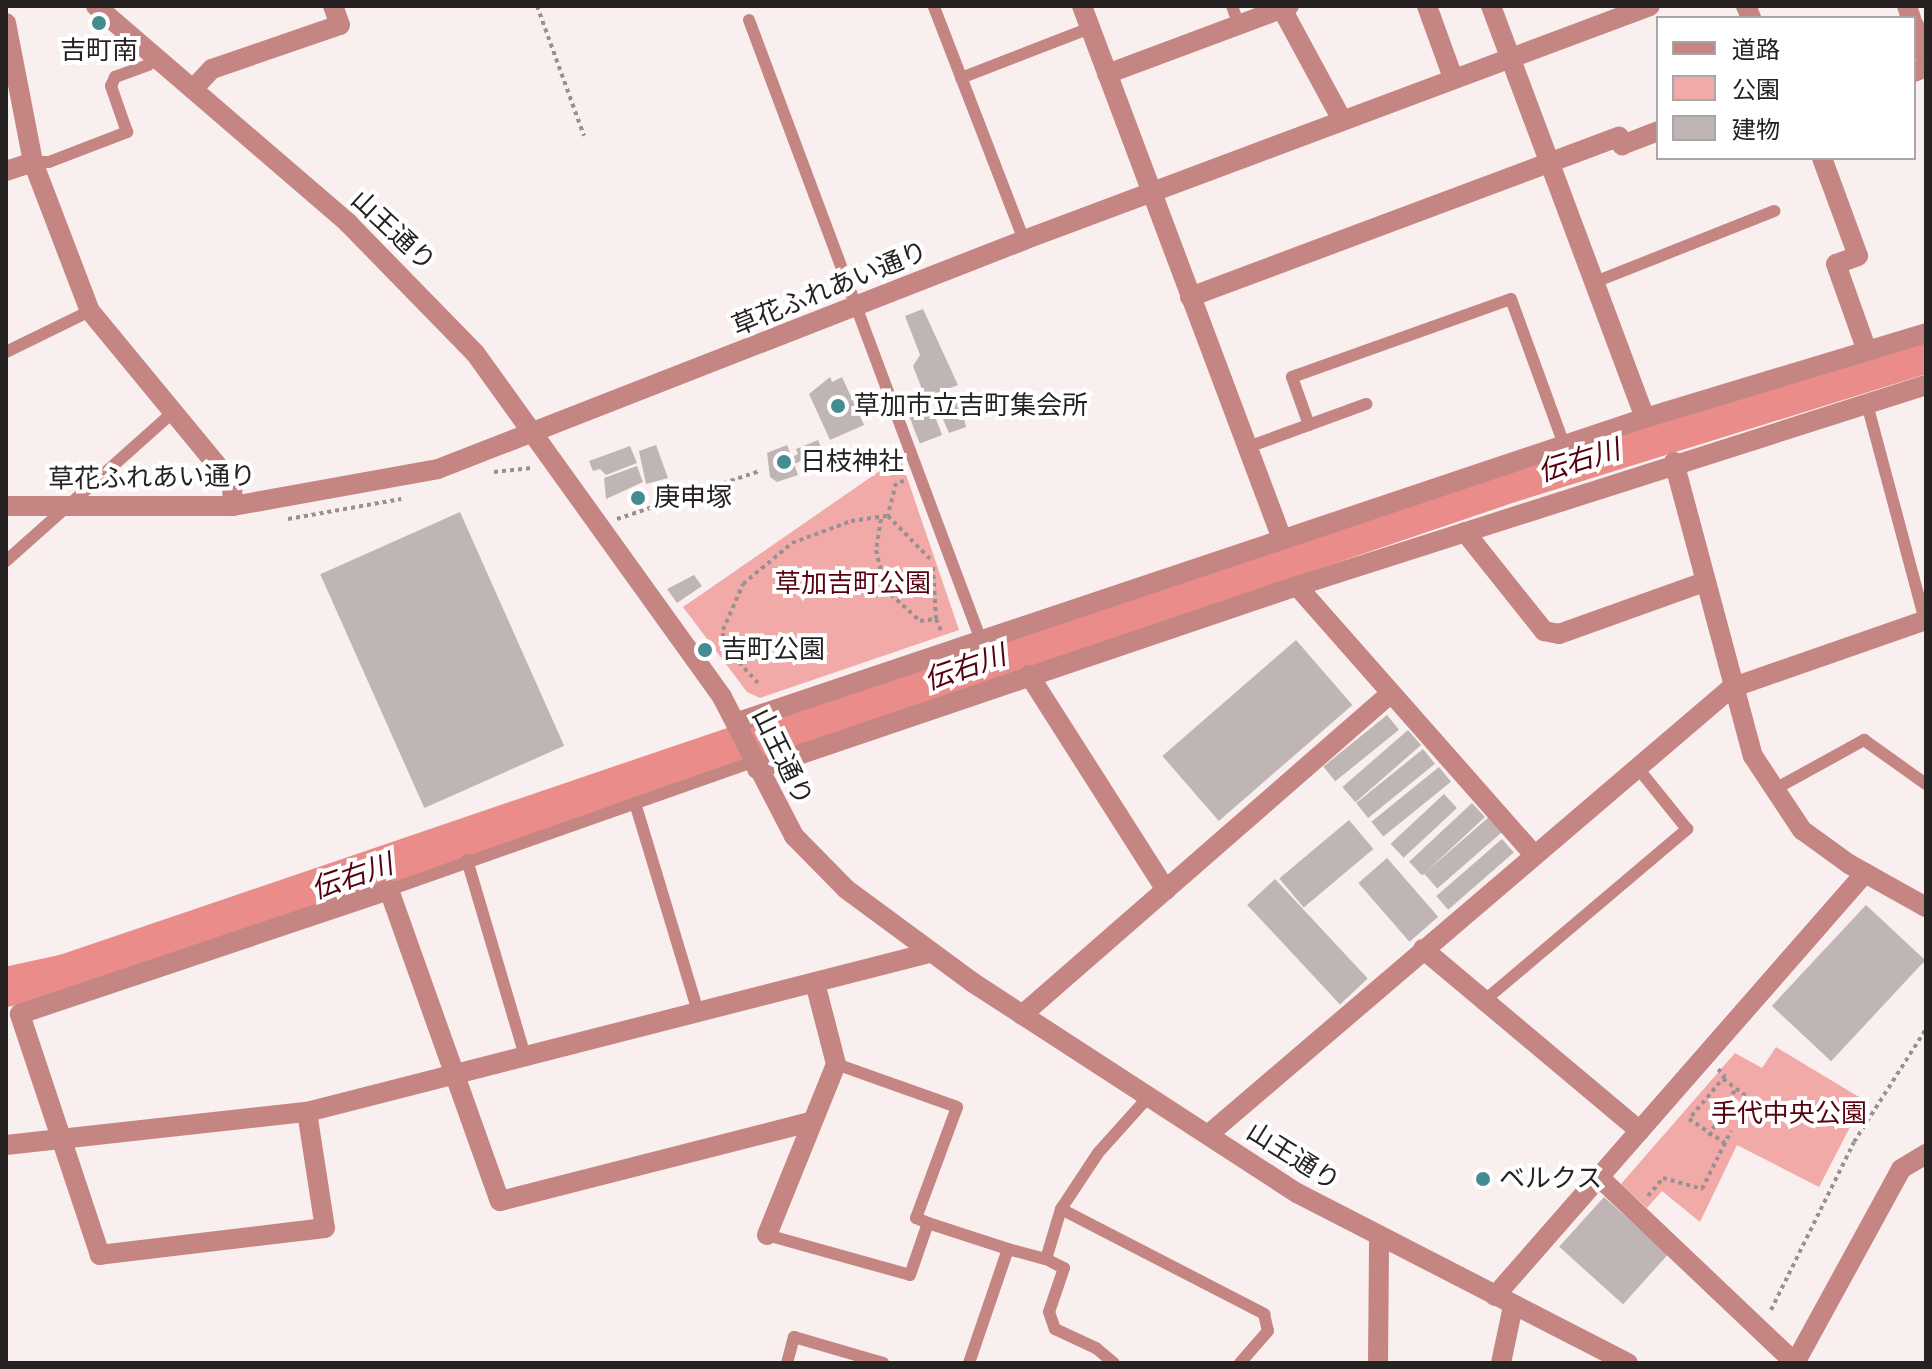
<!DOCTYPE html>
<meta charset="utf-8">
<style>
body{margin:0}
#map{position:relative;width:1932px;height:1369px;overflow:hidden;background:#f9efef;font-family:Poppins,"Noto Sans JP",sans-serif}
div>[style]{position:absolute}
.green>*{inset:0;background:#f1aaa7}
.river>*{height:40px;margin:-20px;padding:0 20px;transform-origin:20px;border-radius:20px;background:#e98c8a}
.building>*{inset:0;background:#beb5b4;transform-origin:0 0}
.path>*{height:4px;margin-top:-2px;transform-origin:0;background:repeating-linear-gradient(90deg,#999191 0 4px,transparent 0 8px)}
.service>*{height:12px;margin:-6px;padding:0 6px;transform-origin:6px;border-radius:6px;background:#c48583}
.minor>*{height:20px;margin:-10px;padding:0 10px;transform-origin:10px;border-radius:10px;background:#c48583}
.tertiary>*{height:20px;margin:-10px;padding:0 10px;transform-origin:10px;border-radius:10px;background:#c48583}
.dots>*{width:22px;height:22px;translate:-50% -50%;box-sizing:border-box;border:4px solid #fff;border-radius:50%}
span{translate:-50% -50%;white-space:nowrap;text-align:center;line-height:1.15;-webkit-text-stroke:8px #fff;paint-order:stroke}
.poi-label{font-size:26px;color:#262222}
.left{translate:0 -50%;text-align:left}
.street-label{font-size:26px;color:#262222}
.park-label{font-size:26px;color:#58020f}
.water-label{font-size:28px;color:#56010e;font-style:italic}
.frame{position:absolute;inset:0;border:8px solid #262222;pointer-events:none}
.legend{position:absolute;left:1656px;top:16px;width:260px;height:144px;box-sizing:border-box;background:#fff;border:2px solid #a8a7a7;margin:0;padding:10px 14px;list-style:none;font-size:24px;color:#262222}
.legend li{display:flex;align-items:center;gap:16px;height:40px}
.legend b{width:40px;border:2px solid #a8a7a7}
</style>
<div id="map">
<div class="green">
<i style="clip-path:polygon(900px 457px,959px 630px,760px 698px,747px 692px,683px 607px)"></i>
<i style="clip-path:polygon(1776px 1047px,1864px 1100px,1819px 1187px,1737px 1145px,1700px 1222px,1662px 1191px,1647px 1208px,1621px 1184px,1735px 1053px,1762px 1068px)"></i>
</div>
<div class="river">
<i style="left:6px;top:987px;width:61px;rotate:-12.2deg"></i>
<i style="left:66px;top:974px;width:1524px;rotate:-18.79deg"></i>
<i style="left:1509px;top:483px;width:437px;rotate:-17.3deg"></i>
</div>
<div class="building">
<i style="clip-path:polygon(923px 309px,958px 385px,925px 397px,913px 366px,920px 355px,905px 316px)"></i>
<i style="clip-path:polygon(830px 377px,832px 382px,842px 377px,864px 425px,830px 440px,809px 394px)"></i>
<i style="clip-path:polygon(959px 395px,966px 427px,949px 433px,936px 403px)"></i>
<i style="left:931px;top:406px;width:31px;height:24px;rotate:69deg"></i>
<i style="clip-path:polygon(818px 440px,826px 460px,804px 468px,801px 461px,794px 464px,798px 475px,777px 482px,770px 477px,767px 453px,787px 445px,792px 457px,798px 454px,796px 449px)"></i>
<i style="clip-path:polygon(656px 445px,668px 478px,646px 484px,639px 451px)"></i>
<i style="clip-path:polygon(630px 446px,637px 463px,606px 475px,600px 469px,593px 471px,589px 461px)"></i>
<i style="clip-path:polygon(637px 466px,643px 482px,606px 499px,604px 478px)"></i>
<i style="left:460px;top:512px;width:256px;height:153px;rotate:66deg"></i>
<i style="clip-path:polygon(694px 575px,702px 586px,677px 603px,667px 589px)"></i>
<i style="left:1296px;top:640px;width:86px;height:177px;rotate:49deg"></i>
<i style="left:1387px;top:715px;width:19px;height:82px;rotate:51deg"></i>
<i style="left:1408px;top:730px;width:20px;height:87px;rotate:49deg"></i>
<i style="left:1423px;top:749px;width:19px;height:86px;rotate:51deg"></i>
<i style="left:1439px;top:767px;width:19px;height:87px;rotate:51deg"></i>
<i style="left:1444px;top:794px;width:19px;height:73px;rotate:47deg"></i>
<i style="left:1472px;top:803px;width:19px;height:86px;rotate:47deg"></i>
<i style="left:1489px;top:817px;width:20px;height:86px;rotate:49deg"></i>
<i style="left:1349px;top:820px;width:38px;height:91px;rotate:50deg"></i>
<i style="left:1502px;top:839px;width:18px;height:87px;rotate:49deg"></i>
<i style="left:1387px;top:858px;width:78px;height:38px;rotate:49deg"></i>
<i style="left:1275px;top:879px;width:136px;height:38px;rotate:47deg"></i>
<i style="left:1866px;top:905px;width:81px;height:138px;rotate:43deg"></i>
<i style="left:1604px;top:1197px;width:86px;height:67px;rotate:42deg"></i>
</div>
<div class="path">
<i style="left:537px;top:6px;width:138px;rotate:70.1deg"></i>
<i style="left:494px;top:472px;width:38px;rotate:-6deg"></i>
<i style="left:904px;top:481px;width:8px;rotate:166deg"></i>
<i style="left:896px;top:483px;width:34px;rotate:104deg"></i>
<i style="left:888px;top:516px;width:60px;rotate:45.7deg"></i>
<i style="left:288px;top:519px;width:115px;rotate:-10deg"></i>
<i style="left:617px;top:519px;width:151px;rotate:-18.6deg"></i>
<i style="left:881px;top:519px;width:31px;rotate:99deg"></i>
<i style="left:876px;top:550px;width:40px;rotate:77deg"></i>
<i style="left:885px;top:589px;width:47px;rotate:42.4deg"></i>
<i style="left:920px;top:621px;width:16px;rotate:-7deg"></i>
<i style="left:933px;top:567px;width:52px;rotate:86.7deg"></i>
<i style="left:936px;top:619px;width:15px;rotate:67deg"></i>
<i style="left:758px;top:683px;width:52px;rotate:-132.6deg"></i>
<i style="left:723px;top:645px;width:15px;rotate:-90deg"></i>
<i style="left:723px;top:630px;width:50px;rotate:-66.5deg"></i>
<i style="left:743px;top:584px;width:64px;rotate:-39.9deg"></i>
<i style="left:792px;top:543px;width:63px;rotate:-20.4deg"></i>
<i style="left:851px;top:521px;width:37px;rotate:-8deg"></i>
<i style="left:1718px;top:1069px;width:10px;rotate:45deg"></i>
<i style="left:1725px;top:1076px;width:56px;rotate:129.9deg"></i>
<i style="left:1689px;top:1119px;width:43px;rotate:33.7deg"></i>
<i style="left:1723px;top:1079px;width:29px;rotate:36deg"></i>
<i style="left:1709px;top:1136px;width:53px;rotate:-60.5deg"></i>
<i style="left:1648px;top:1196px;width:23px;rotate:-50deg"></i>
<i style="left:1663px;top:1178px;width:41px;rotate:15.8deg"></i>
<i style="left:1702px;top:1189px;width:65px;rotate:-63.4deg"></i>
<i style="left:1771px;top:1310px;width:187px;rotate:-63.7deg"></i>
<i style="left:1854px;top:1142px;width:134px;rotate:-57.5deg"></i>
</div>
<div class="service">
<i style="left:1232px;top:6px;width:20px;rotate:70deg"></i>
<i style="left:934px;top:7px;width:250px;rotate:68.9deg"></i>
<i style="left:749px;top:20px;width:660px;rotate:69.5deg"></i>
<i style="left:961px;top:78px;width:138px;rotate:-21.2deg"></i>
<i style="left:33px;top:162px;width:16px"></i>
<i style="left:49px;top:162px;width:84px;rotate:-21deg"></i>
<i style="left:127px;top:132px;width:49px;rotate:-109.2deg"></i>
<i style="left:111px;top:86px;width:10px;rotate:-66deg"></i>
<i style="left:115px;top:77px;width:35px;rotate:-20deg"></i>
<i style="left:148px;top:65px;width:11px;rotate:-52deg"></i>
<i style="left:1595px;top:282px;width:193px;rotate:-21.6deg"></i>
<i style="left:6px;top:352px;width:93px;rotate:-26deg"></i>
<i style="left:1867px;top:404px;width:224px;rotate:75deg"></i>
<i style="left:1309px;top:425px;width:51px;rotate:-109.5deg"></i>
<i style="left:1292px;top:377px;width:232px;rotate:-19.6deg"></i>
<i style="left:1511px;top:299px;width:155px;rotate:70deg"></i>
<i style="left:1248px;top:447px;width:126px;rotate:-20deg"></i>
<i style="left:6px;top:561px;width:224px;rotate:-41.7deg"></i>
<i style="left:1775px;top:789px;width:102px;rotate:-28.8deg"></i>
<i style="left:1864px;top:740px;width:76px;rotate:35.4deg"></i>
<i style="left:635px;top:803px;width:221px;rotate:73.2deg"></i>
<i style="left:467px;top:860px;width:208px;rotate:73.5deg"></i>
<i style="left:389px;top:890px;width:386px;rotate:-19.4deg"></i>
<i style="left:1485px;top:1000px;width:265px;rotate:-40.2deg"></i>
<i style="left:1687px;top:829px;width:80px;rotate:-128.9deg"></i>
<i style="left:1061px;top:1209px;width:229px;rotate:27.3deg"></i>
<i style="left:1264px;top:1314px;width:17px;rotate:77deg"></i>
<i style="left:1268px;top:1331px;width:43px;rotate:131.2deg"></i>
<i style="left:928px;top:1223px;width:84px;rotate:18deg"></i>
<i style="left:767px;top:1235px;width:148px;rotate:15.6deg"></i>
<i style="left:910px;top:1275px;width:55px;rotate:-70.9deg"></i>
<i style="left:928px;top:1223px;width:13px;rotate:-157deg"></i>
<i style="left:916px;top:1218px;width:118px;rotate:-69.7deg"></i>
<i style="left:957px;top:1107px;width:128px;rotate:-160.4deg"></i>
<i style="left:1046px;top:1259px;width:20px;rotate:27deg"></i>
<i style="left:1064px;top:1268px;width:46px;rotate:108.8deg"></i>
<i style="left:1049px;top:1312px;width:18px;rotate:71deg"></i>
<i style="left:1055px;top:1329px;width:45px;rotate:24.9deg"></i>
<i style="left:1096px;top:1348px;width:23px;rotate:40deg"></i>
<i style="left:787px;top:1363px;width:27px;rotate:-75deg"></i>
<i style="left:794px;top:1337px;width:93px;rotate:16.3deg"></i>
<i style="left:969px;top:1363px;width:120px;rotate:-71.1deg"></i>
<i style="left:1008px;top:1249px;width:39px;rotate:15deg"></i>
<i style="left:1046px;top:1259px;width:52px;rotate:-73.3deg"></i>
<i style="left:1061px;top:1209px;width:67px;rotate:-56.5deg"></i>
<i style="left:1098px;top:1153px;width:78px;rotate:-48.1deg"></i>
</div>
<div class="minor">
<i style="left:1082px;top:6px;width:569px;rotate:69.43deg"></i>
<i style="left:1427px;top:6px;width:77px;rotate:70.1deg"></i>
<i style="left:1491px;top:6px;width:440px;rotate:69.5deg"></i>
<i style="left:1746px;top:6px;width:13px;rotate:67deg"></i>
<i style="left:1907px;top:6px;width:13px;rotate:72deg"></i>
<i style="left:1282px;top:9px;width:126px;rotate:61.6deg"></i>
<i style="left:6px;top:23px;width:142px;rotate:79deg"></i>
<i style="left:33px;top:162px;width:160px;rotate:69.1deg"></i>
<i style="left:90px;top:311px;width:223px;rotate:50.5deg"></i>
<i style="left:232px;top:483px;width:23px;rotate:88deg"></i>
<i style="left:1914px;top:25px;width:34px;rotate:69deg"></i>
<i style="left:1914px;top:72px;width:13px;rotate:-23deg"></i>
<i style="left:1107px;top:74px;width:194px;rotate:-20.5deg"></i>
<i style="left:194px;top:88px;width:26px;rotate:-47deg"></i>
<i style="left:212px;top:69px;width:135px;rotate:-19deg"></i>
<i style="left:340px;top:25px;width:20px;rotate:-110deg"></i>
<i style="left:1822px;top:158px;width:104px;rotate:69.8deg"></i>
<i style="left:1858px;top:256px;width:23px;rotate:160deg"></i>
<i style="left:1836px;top:264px;width:92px;rotate:70.4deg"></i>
<i style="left:6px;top:171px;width:28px;rotate:-18deg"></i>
<i style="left:1190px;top:297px;width:458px;rotate:-20.5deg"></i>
<i style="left:1619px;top:137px;width:9px;rotate:69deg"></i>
<i style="left:1622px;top:145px;width:39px;rotate:-21deg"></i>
<i style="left:1674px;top:462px;width:304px;rotate:75deg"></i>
<i style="left:1753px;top:756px;width:89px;rotate:56.5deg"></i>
<i style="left:1802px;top:830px;width:58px;rotate:35.9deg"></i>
<i style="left:1849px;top:864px;width:88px;rotate:29.2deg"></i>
<i style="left:1465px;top:532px;width:127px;rotate:51.4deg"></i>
<i style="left:1544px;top:631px;width:15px;rotate:11deg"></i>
<i style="left:1559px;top:634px;width:154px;rotate:-19.7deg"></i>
<i style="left:1297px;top:586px;width:359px;rotate:48.6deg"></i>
<i style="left:1029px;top:675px;width:255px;rotate:57.5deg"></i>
<i style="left:738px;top:722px;width:957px;rotate:-18.53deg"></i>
<i style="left:1645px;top:418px;width:294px;rotate:-16.8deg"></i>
<i style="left:757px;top:769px;width:570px;rotate:-18.72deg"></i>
<i style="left:1297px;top:586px;width:660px;rotate:-17.72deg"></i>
<i style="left:1423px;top:949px;width:283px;rotate:40deg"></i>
<i style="left:1022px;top:1015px;width:488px;rotate:-41.1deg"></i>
<i style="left:307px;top:1112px;width:117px;rotate:81.2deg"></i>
<i style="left:325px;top:1228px;width:227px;rotate:173.2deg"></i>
<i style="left:100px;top:1255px;width:254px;rotate:-108.4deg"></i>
<i style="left:20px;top:1014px;width:389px;rotate:-18.6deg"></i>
<i style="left:389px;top:890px;width:330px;rotate:70.4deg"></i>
<i style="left:500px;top:1201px;width:319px;rotate:-14.3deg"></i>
<i style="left:1209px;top:1134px;width:687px;rotate:-40.51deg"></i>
<i style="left:1731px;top:688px;width:207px;rotate:-19.2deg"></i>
<i style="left:1599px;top:1177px;width:270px;rotate:43.5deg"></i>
<i style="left:767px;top:1235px;width:184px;rotate:-68deg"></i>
<i style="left:836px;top:1064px;width:84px;rotate:-104.5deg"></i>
<i style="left:1495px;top:1296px;width:562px;rotate:-48.82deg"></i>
<i style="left:1501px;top:1363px;width:58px;rotate:-78.1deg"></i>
<i style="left:1795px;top:1363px;width:221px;rotate:-61.3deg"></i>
<i style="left:1901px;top:1169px;width:29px;rotate:-31deg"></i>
</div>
<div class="tertiary">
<i style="left:96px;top:6px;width:333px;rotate:40.7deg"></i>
<i style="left:348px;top:223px;width:182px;rotate:45.7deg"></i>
<i style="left:475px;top:353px;width:423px;rotate:54.3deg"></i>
<i style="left:722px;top:697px;width:157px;rotate:62.6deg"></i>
<i style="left:794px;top:836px;width:74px;rotate:45.5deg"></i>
<i style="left:846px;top:889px;width:157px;rotate:36.4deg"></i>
<i style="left:972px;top:982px;width:387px;rotate:33deg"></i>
<i style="left:1297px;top:1193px;width:372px;rotate:27.2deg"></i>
<i style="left:6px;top:506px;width:227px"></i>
<i style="left:233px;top:506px;width:208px;rotate:-10.2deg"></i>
<i style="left:438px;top:469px;width:629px;rotate:-21.34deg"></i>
<i style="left:1024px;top:240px;width:668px;rotate:-20.5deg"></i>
<i style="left:6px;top:1145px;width:303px;rotate:-6.3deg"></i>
<i style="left:307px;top:1112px;width:642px;rotate:-14.34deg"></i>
<i style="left:1378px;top:1363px;width:124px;rotate:-89.5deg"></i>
</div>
<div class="dots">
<i style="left:99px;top:23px;background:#448c91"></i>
<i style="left:838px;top:406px;background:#448c91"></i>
<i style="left:784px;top:462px;background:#448c91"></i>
<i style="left:638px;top:498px;background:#448c91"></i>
<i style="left:705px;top:650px;background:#448c91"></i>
<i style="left:1483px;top:1179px;background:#448c91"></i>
</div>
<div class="poi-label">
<span style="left:99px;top:51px">吉町南</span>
<span class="left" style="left:854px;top:406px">草加市立吉町集会所</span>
<span class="left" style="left:800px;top:462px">日枝神社</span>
<span class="left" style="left:654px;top:498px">庚申塚</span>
<span class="left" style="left:721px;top:650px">吉町公園</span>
<span class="left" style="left:1499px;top:1179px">ベルクス</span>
</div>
<div class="street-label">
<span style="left:393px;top:231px;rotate:43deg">山王通り</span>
<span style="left:830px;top:289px;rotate:-22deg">草花ふれあい通り</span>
<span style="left:152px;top:478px;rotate:-1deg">草花ふれあい通り</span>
<span style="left:782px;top:757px;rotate:64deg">山王通り</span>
<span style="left:1293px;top:1157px;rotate:32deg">山王通り</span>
</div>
<div class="park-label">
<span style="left:853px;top:584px">草加吉町公園</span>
<span style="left:1789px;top:1114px">手代中央公園</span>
</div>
<div class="water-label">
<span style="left:1579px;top:461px;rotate:-17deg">伝右川</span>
<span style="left:965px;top:668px;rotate:-19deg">伝右川</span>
<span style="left:352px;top:877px;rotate:-19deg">伝右川</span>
</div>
<div class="frame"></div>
<ul class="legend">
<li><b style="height:10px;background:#c48583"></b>道路</li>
<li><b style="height:22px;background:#f1aaa7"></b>公園</li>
<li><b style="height:22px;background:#beb5b4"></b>建物</li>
</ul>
</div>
